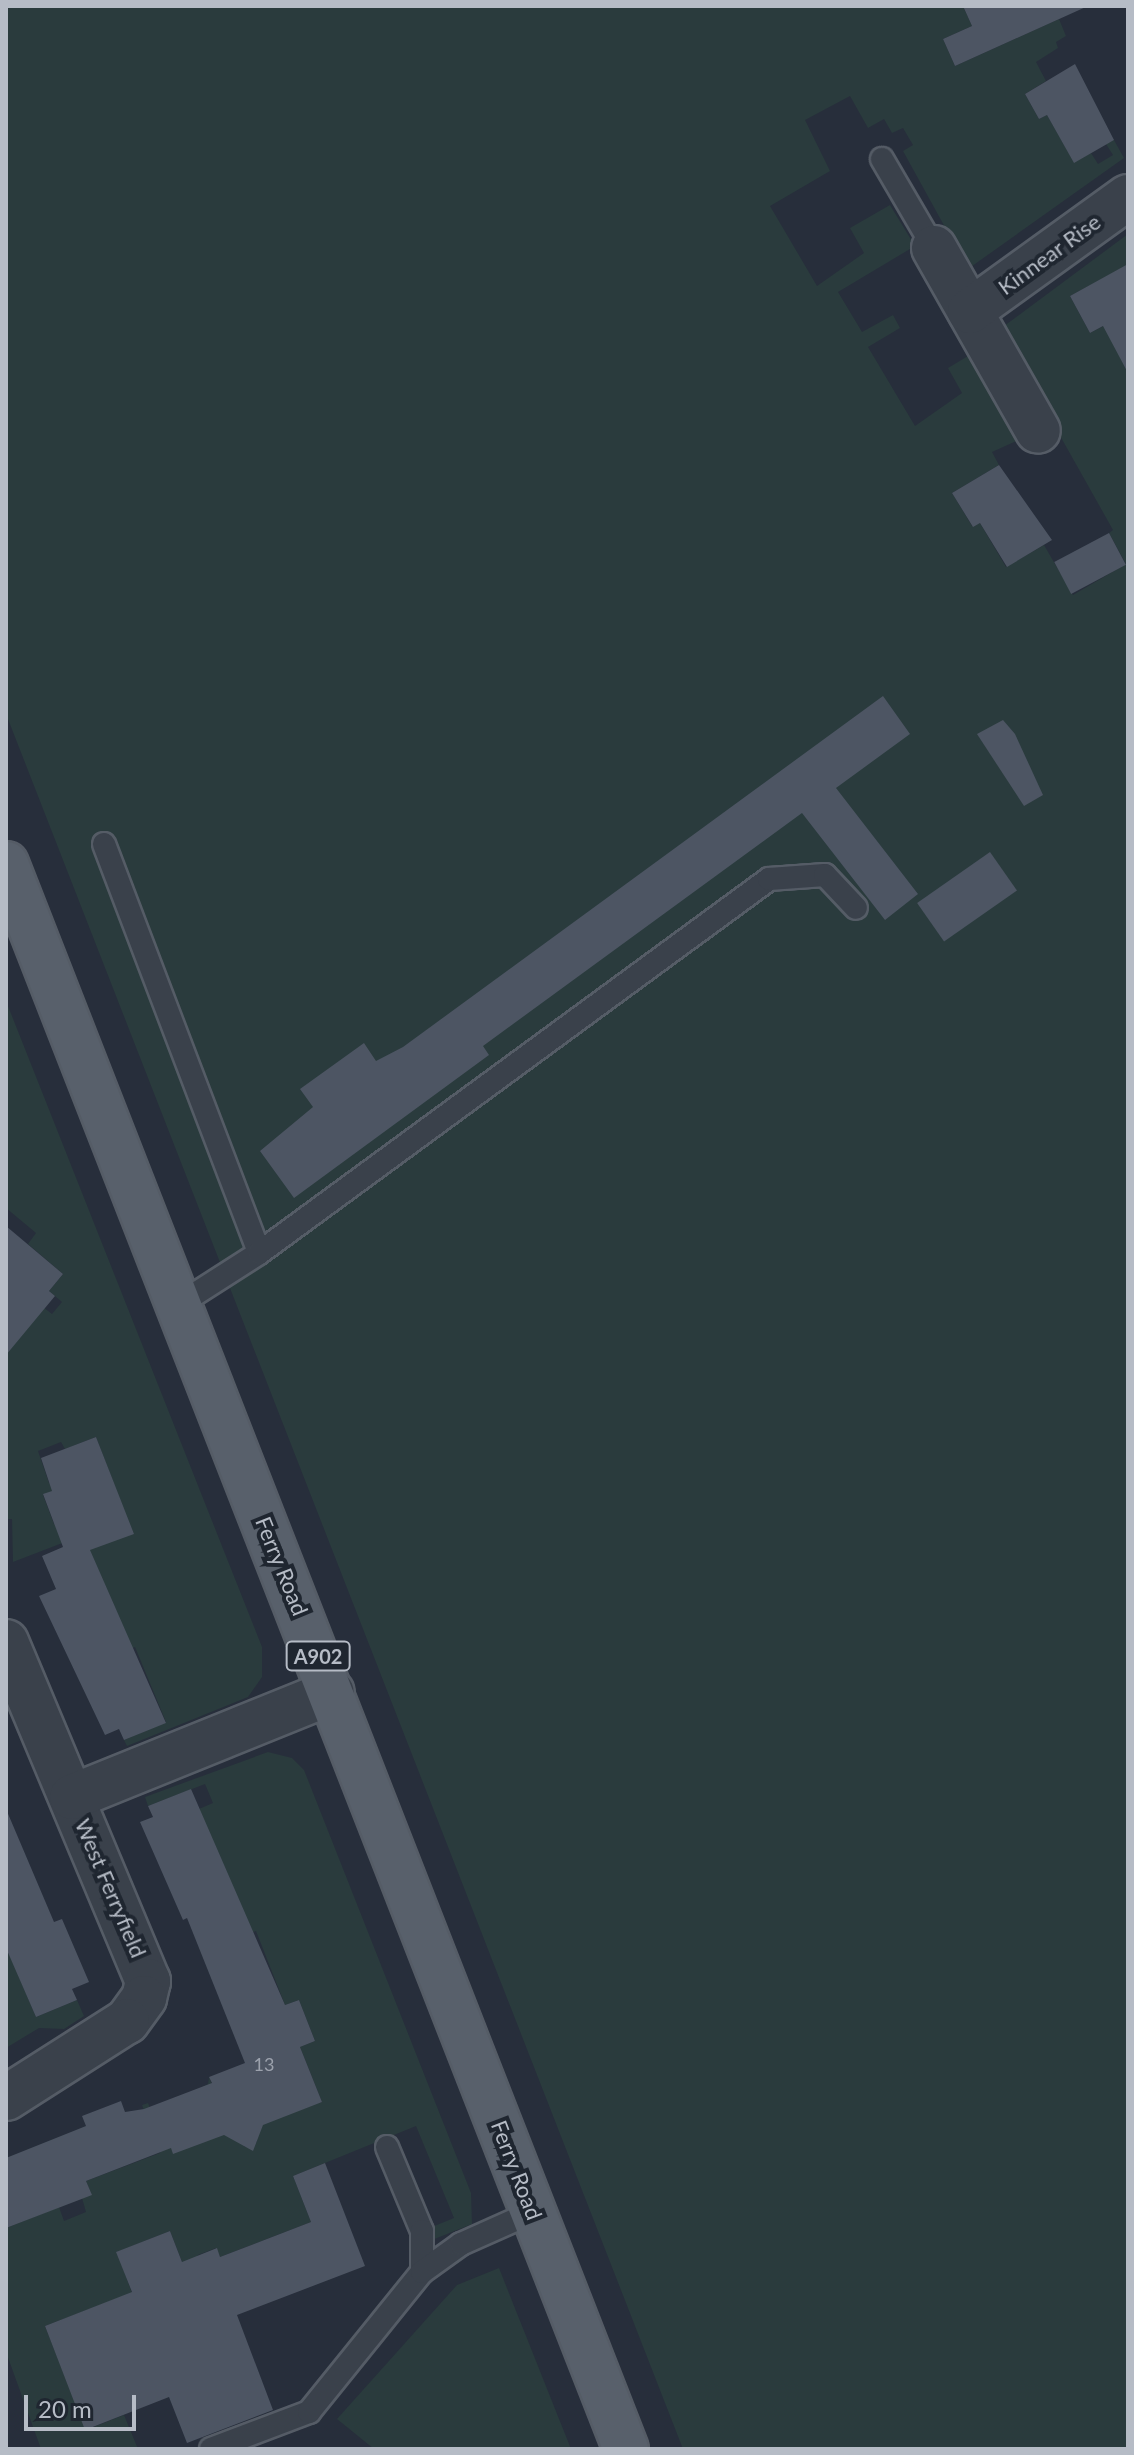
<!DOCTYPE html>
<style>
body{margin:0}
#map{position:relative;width:1134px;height:2455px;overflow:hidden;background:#272e3b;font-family:Lato,sans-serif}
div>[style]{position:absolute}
.green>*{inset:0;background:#2a3b3d}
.building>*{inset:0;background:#4d5563;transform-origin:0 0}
.roads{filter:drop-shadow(2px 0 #555c66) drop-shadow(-2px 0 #555c66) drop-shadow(0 2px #555c66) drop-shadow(0 -2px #555c66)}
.service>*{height:22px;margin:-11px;padding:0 11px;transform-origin:11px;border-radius:11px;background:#3a414b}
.minor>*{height:44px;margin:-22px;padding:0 22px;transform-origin:22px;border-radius:22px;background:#3a414b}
.primary>*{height:44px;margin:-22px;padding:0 22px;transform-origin:22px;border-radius:22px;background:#58606b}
span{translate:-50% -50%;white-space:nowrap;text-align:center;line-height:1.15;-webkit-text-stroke:8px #1f2630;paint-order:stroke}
.number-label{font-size:18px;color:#9ca2ad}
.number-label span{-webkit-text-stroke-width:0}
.shield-label span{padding:2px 6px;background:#1f2630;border:2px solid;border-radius:6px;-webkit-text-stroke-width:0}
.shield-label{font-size:20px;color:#b6bcc6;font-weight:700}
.street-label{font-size:22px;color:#b6bcc6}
.frame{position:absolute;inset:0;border:8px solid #b6bcc6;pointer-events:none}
.scale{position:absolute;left:24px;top:2395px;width:112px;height:36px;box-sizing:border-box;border:4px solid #b6bcc6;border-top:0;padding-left:10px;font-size:24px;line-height:28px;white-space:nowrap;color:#b6bcc6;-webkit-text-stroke:6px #1f2630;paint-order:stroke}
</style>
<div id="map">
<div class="green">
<i style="clip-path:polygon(6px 6px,963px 6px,972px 26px,943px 39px,955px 66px,1059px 19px,1066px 36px,1056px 42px,1058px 48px,1036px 62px,1046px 81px,1025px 94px,1039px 119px,1047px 115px,1074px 162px,1091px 153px,1098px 164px,1113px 155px,1106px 144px,1114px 140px,1124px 158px,968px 269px,903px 151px,913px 145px,903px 128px,892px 133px,884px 119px,868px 128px,850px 96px,805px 120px,830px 171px,770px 206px,817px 286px,864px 253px,850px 228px,890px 205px,915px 246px,838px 292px,862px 332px,893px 315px,900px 328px,868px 347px,915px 426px,962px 393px,948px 368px,973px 353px,1023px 438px,992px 452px,999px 465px,952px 493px,972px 526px,980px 523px,1006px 567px,1044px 545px,1073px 595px,1126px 564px,1109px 533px,1113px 530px,1000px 329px,1128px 234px,1128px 277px,1122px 268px,1070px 296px,1090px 333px,1126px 314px,1128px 317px,1128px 2449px,683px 2449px,6px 714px)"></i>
<i style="clip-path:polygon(evenodd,6px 1001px,262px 1647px,262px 1677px,248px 1697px,127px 1746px,124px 1740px,166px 1722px,135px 1647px,93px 1665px,78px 1537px,13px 1562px,12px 1519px,6px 1519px,6px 1355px,39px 1304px,52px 1314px,62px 1302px,49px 1291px,63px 1274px,28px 1244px,36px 1233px,6px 1208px,6px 1001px,96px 1437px,133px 1534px,89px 1512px,54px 1524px,43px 1495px,65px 1486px,49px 1483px,38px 1451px,61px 1442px,65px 1449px,96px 1437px)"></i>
<i style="clip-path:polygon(268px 1752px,292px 1758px,304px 1770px,471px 2193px,472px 2224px,432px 2240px,427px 2229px,454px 2218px,416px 2126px,293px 2176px,311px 2222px,220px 2257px,216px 2248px,198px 2255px,188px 2277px,170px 2231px,117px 2252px,132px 2293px,45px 2326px,86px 2430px,124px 2415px,138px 2449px,41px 2449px,6px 2352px,6px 2228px,59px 2207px,64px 2221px,86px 2212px,82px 2198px,91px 2194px,86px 2181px,160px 2153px,142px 2105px,148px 2103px,152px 2113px,208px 2084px,209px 2077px,230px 2131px,245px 2147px,257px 2142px,256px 2121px,322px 2102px,300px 2047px,315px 2041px,299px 2000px,285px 2005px,256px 1931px,212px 1948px,199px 1809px,213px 1803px,205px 1784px,148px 1806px,145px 1797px)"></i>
<i style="clip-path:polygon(6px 1946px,36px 2017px,77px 2000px,84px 2016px,64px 2029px,39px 2028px,6px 2048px)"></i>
<i style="clip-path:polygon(499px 2268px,571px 2449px,374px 2449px,337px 2419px,457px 2285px)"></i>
</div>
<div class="building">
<i style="clip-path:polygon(963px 6px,1088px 6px,955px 66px,943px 39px,972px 26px)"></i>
<i style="clip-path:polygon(1075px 64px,1114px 140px,1074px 163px,1047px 115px,1039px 119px,1025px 94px)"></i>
<i style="clip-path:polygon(1128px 264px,1128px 373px,1103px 326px,1090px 333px,1070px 296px)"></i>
<i style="clip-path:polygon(999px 465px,1052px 540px,1007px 567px,980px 523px,973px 527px,952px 493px)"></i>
<i style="left:1109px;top:533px;width:36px;height:62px;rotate:62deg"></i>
<i style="clip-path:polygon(883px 696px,910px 734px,836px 788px,918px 894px,885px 920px,802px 813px,483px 1046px,489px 1055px,294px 1198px,260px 1151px,313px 1107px,300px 1089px,364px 1043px,376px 1061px,403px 1047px)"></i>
<i style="clip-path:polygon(1003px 720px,1015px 734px,1043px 795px,1024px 806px,977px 734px)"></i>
<i style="left:990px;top:852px;width:47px;height:89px;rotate:55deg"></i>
<i style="clip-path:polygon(6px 1226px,63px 1274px,49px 1291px,55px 1296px,6px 1355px)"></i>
<i style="clip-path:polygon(96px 1437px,134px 1534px,90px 1550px,166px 1723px,124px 1740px,119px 1729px,105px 1735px,39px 1596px,56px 1589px,42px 1556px,63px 1547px,43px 1494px,52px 1491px,41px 1458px)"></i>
<i style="clip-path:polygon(191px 1789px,285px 2005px,299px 2000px,315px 2041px,300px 2047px,322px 2102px,263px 2125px,253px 2151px,224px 2135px,173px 2154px,171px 2148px,86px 2181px,92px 2195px,6px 2228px,6px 2158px,86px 2126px,82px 2116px,121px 2101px,125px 2112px,144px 2109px,212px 2083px,209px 2077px,245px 2063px,187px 1918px,183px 1920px,140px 1822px,153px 1817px,148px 1806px)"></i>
<i style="clip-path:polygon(6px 1809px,54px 1922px,62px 1919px,89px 1982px,72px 1989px,77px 2000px,36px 2017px,6px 1948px)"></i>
<i style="clip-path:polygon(325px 2163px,365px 2266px,237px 2315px,273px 2410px,187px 2443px,169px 2397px,85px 2430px,45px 2326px,132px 2292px,116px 2252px,170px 2231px,182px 2262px,217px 2248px,220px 2257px,311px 2222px,293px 2176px)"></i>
</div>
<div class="roads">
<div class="service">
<i style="left:882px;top:159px;width:103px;rotate:59.7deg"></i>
<i style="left:104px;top:844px;width:437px;rotate:69.2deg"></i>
<i style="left:178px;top:1305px;width:96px;rotate:-32.7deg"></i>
<i style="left:259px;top:1253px;width:632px;rotate:-36.25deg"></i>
<i style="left:769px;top:879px;width:56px;rotate:-4.1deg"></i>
<i style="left:825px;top:875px;width:45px;rotate:46.8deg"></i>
<i style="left:387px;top:2147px;width:91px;rotate:67.4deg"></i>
<i style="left:422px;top:2231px;width:41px;rotate:90deg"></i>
<i style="left:211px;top:2449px;width:105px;rotate:-20.7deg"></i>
<i style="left:309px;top:2412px;width:180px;rotate:-51.1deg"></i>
<i style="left:422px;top:2272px;width:48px;rotate:-35.7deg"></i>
<i style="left:461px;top:2244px;width:79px;rotate:-24deg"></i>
</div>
<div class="minor">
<i style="left:934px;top:248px;width:210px;rotate:60.4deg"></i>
<i style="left:970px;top:311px;width:195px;rotate:-35.8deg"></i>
<i style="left:6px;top:1642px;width:368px;rotate:67.3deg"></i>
<i style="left:148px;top:1981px;width:17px;rotate:103deg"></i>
<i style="left:144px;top:1998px;width:29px;rotate:126deg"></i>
<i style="left:127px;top:2021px;width:143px;rotate:147.5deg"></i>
<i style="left:72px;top:1797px;width:280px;rotate:-22deg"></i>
</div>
<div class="primary">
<i style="left:6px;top:864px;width:1702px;rotate:68.64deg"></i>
</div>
</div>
<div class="number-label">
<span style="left:264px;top:2064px">13</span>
</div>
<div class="shield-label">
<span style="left:318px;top:1656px">A902</span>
</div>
<div class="street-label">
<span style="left:1049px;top:254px;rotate:-36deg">Kinnear Rise</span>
<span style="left:282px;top:1566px;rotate:68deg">Ferry Road</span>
<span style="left:111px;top:1888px;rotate:67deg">West Ferryfield</span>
<span style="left:517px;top:2170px;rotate:69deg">Ferry Road</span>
</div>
<div class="frame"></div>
<div class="scale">20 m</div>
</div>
